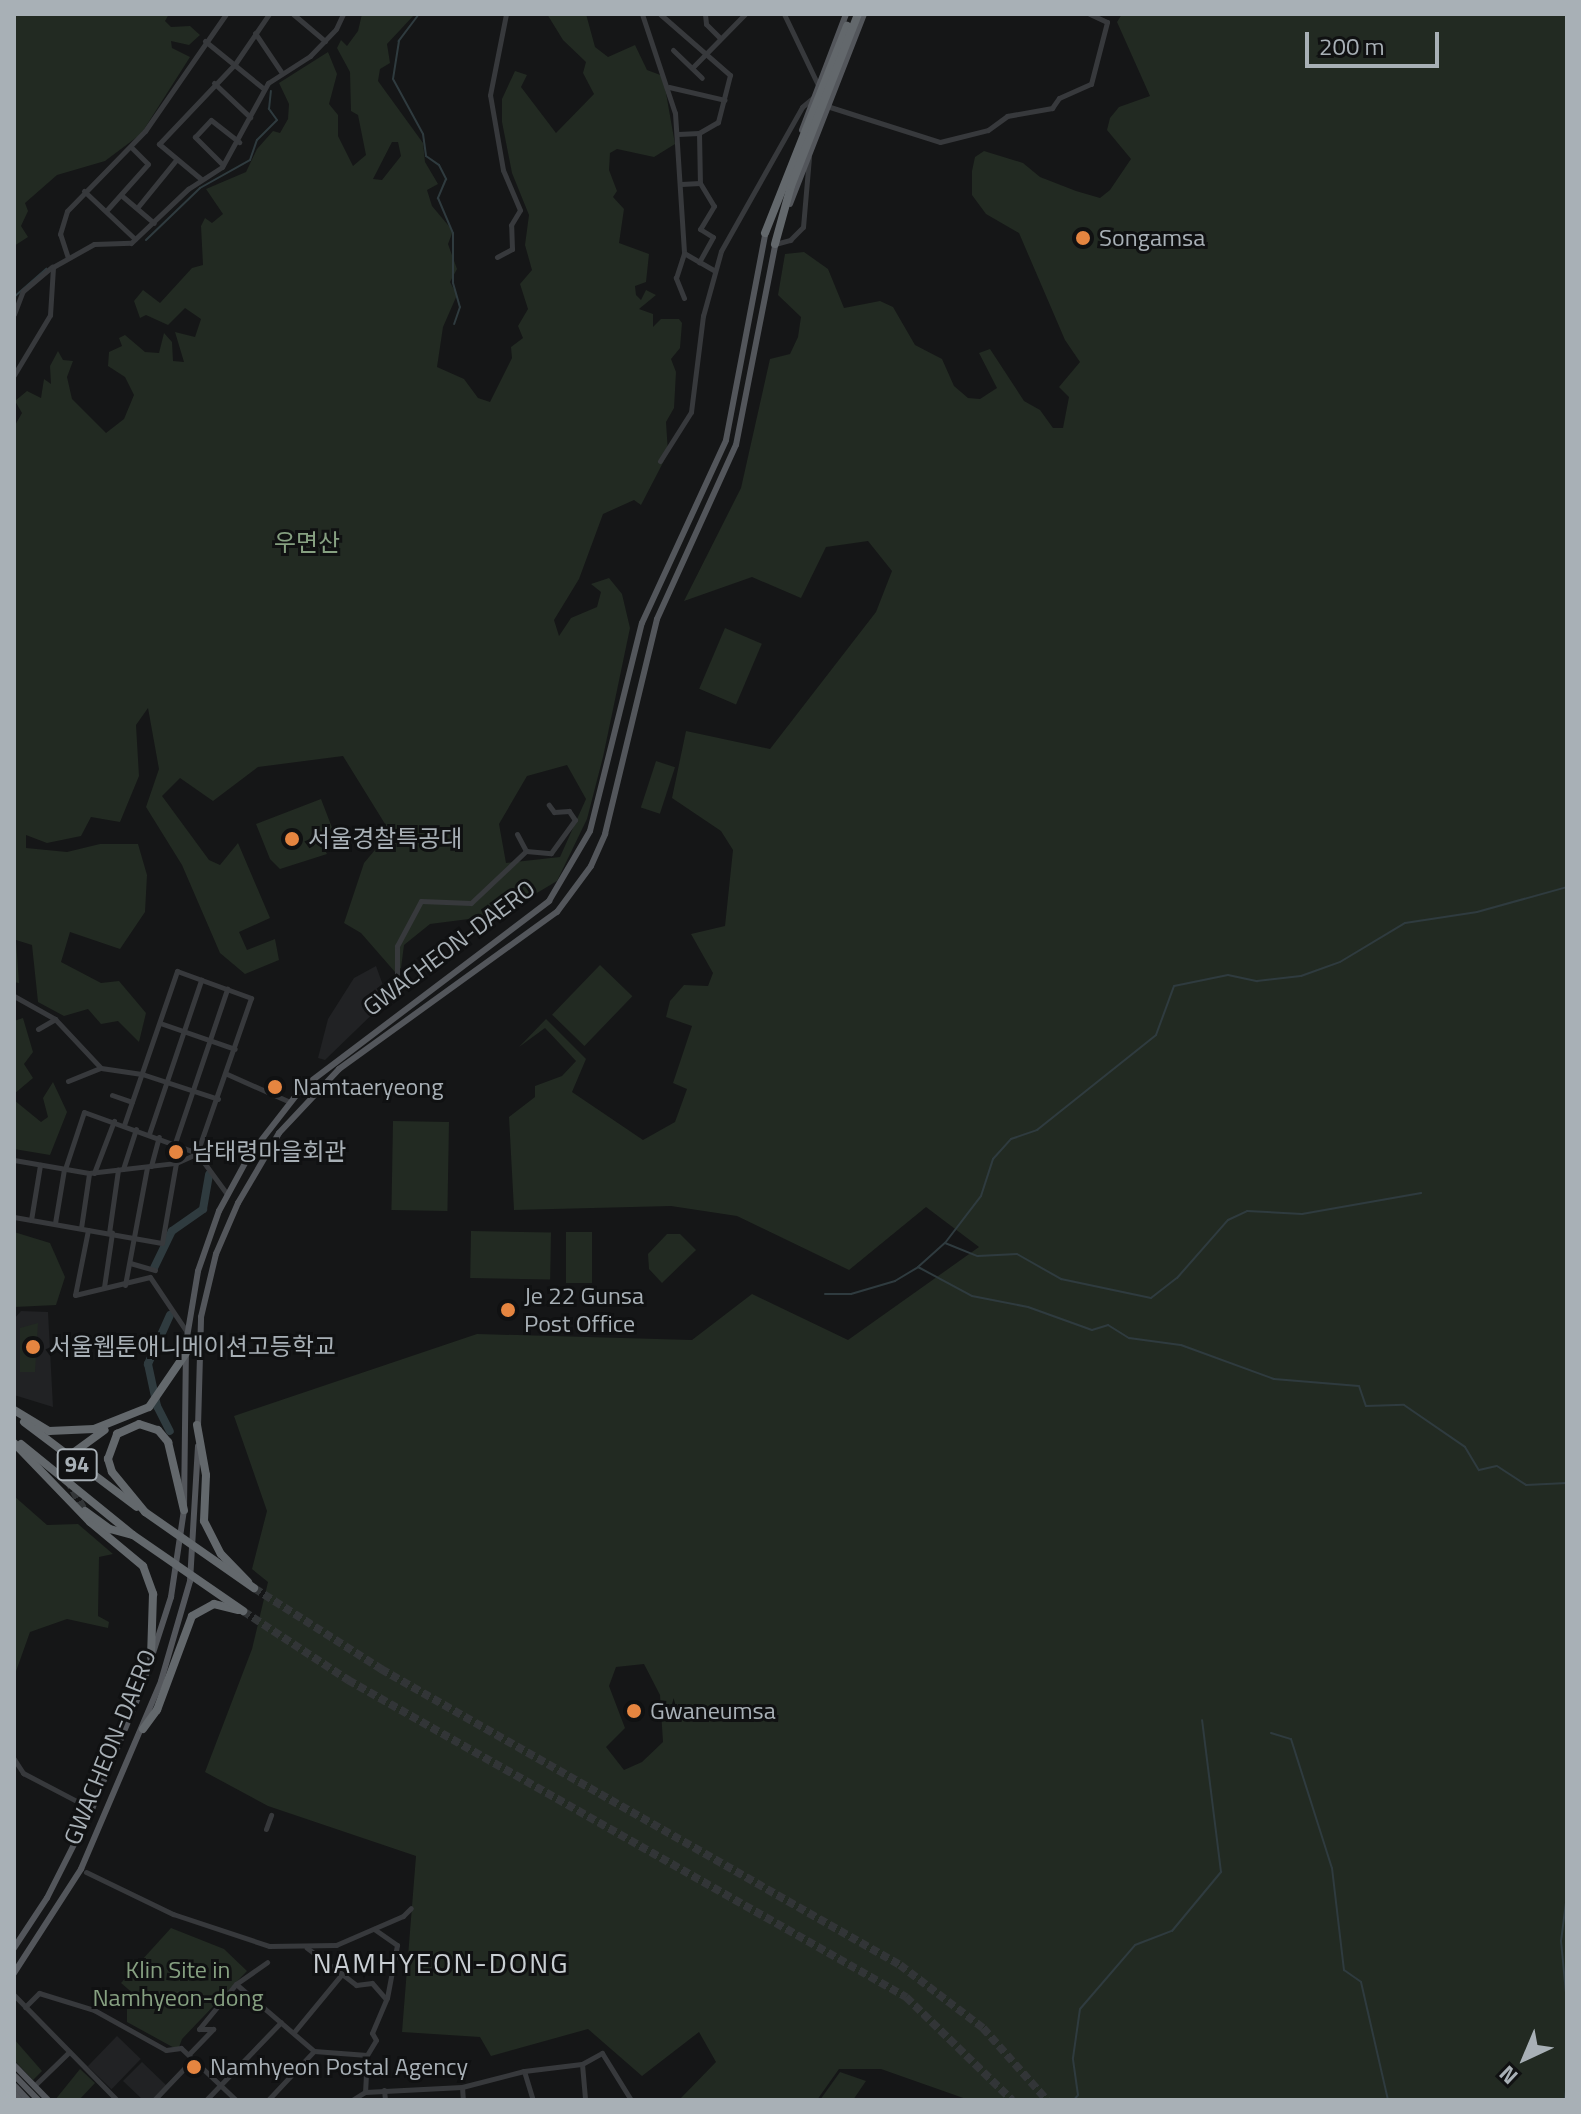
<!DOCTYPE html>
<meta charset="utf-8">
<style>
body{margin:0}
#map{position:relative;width:1581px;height:2114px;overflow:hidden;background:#151617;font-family:"Titillium Web","Noto Sans KR",sans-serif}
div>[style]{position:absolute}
.built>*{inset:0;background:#212224;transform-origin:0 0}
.green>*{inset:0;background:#222a22;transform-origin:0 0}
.stream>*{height:2px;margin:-1px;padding:0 1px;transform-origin:1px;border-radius:1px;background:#2f3b3f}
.river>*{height:8px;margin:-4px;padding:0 4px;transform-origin:4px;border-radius:4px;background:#2f3b3f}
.highway-tunnel>*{height:8px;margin-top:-4px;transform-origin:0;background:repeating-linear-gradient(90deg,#323537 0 8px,transparent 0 12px)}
.minor>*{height:5px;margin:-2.5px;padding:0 2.5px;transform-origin:2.5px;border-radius:2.5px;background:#37393c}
.major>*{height:6px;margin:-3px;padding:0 3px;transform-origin:3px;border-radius:3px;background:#53565b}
.highway>*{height:8px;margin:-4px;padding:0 4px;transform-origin:4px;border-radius:4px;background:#63686c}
.highway-bridge>*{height:8px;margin:-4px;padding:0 4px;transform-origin:4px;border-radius:4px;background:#63686c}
.dots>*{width:22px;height:22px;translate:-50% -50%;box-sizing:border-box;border:4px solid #101112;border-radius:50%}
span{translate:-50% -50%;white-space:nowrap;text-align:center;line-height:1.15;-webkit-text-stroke:6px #101112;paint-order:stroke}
.shield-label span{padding:2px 6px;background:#101112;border:2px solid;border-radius:6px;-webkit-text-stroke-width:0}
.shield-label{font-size:22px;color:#a8b0b6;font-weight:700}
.poi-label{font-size:24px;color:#a8b0b6}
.left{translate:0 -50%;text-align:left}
.park-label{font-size:24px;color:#86a081}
.street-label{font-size:24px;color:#a8b0b6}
.quarter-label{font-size:28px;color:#c9ced3;letter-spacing:2px}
.frame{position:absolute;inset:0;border:16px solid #a8b0b6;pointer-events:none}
.north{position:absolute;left:1485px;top:2018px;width:80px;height:80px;-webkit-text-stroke:6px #101112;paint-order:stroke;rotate:224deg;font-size:22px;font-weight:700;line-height:32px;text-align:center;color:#a8b0b6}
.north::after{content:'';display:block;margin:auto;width:28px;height:36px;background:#a8b0b6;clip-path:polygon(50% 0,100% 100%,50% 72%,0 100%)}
.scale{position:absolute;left:1305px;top:32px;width:134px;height:36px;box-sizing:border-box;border:4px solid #a8b0b6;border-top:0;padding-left:10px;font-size:24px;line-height:28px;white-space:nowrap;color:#a8b0b6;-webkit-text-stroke:6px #101112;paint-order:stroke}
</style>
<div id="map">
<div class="built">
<i style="clip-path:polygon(376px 966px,388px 999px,325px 1060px,318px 1058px,328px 1019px,354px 978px)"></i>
<i style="clip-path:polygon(21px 1311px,48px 1312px,53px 1407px,14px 1395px,14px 1319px)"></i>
<i style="left:117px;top:2036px;width:33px;height:42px;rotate:44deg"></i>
<i style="clip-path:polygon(142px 2062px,167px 2086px,153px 2100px,143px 2100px,123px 2081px)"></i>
</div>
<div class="green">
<i style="clip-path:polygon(14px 14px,169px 14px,165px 21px,171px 27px,190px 26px,200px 35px,189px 45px,171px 41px,172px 48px,190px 57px,141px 134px,105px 161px,57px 175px,25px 203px,28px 211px,21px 226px,28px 237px,14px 246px)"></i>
<i style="clip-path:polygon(evenodd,362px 14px,415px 14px,387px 44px,390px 63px,380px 69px,378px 81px,423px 143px,425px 162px,438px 184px,427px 190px,432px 206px,453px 231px,448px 244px,457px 269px,450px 282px,457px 295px,443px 327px,437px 367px,464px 379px,478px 398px,490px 402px,512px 358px,511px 347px,523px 338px,518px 326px,528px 309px,520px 284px,532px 270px,525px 245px,529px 215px,512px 173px,502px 122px,502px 99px,515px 71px,527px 75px,521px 87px,556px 133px,594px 94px,583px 73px,586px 62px,563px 40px,547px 14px,586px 14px,595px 47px,608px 57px,635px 45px,647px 70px,663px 76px,675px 144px,654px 157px,617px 149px,610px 153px,609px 170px,617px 191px,613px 197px,624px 209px,619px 243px,649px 254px,646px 282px,635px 286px,636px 295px,641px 300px,646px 290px,656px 295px,639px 309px,653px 314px,653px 327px,661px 319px,679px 319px,682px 323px,680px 348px,671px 359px,676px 372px,674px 408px,666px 422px,668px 453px,641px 505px,634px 500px,603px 514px,579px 579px,554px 620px,559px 636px,571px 618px,597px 607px,601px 592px,591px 584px,609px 578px,622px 594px,630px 628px,603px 757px,587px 819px,557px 881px,500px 915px,430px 924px,404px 945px,401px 968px,395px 972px,361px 933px,344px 923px,364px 863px,390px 832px,343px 756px,258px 767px,213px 801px,180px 778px,162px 796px,209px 860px,220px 865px,238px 843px,270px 918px,239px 932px,247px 950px,275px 939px,279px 960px,245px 974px,220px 953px,182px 865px,146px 807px,159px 769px,148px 708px,136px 725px,139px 776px,120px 822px,91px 817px,81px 836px,47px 843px,26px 835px,26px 848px,67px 852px,100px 844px,138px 844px,147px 875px,145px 912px,120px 949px,70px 932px,61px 962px,101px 983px,119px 981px,146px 1013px,139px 1042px,118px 1021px,101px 1024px,88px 1009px,64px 1016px,38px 1002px,32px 945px,16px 940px,19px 983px,14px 982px,14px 427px,22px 413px,15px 401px,27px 391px,41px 398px,44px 379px,51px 384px,50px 366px,58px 351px,63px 360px,73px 361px,67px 377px,72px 399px,106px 433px,124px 419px,134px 395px,125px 377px,108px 366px,109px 352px,122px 346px,119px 338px,125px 335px,145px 352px,159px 353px,164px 333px,172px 342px,173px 361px,184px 362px,175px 332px,195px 337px,201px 319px,185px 308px,168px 325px,146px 315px,140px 318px,134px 301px,143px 290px,160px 303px,192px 268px,203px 265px,201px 226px,205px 218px,212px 223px,223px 214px,206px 189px,246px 172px,257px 149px,273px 131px,280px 133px,288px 119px,289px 104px,279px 83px,328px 52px,337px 74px,329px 104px,338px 115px,338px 136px,353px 166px,366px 155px,358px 115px,351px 111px,350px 72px,337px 48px,341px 40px,347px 46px,358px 31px,362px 14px,392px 142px,398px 142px,401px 156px,382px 180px,373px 179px,392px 142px,362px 14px,567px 765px,586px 799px,560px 857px,506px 863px,499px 824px,527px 776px,567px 765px)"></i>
<i style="clip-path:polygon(evenodd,1122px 14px,1567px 14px,1567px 2100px,969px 2100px,881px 2069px,839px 2069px,817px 2100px,679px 2100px,716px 2062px,699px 2032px,642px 2076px,588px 2029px,491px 2056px,480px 2037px,402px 2032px,416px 1856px,268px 1806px,205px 1772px,252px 1649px,268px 1582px,252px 1569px,267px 1511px,234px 1416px,477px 1334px,692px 1340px,752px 1294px,848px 1340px,979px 1247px,926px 1207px,849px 1270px,737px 1216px,671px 1206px,514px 1210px,509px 1117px,535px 1097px,535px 1086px,562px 1076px,576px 1061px,545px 1028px,519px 1047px,546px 1019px,586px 1059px,572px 1092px,643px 1140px,675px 1122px,687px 1089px,673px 1083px,692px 1026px,666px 1017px,670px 1001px,684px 985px,708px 986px,713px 973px,691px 934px,725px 926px,733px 850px,721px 831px,672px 798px,686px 731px,770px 749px,876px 612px,892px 571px,868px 541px,826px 547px,801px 598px,752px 577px,684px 601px,741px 488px,770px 359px,790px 354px,798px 337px,801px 317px,778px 295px,785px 254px,804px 252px,828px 269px,844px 308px,880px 301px,893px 307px,915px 345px,942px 359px,954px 386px,968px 398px,980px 399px,997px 388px,979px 353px,990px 349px,1024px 401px,1040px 410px,1053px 428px,1063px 428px,1069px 397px,1059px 387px,1080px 362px,1065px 340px,1019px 233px,986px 214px,972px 195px,972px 171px,975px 157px,984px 151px,1023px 163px,1040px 177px,1076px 191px,1100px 198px,1110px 190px,1131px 159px,1107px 130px,1110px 118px,1119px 107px,1150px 96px,1117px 22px,1122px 14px,644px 1664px,660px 1695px,663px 1742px,642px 1762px,624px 1770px,606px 1747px,625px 1728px,609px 1686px,616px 1667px,644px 1664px)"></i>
<i style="left:725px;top:628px;width:40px;height:66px;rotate:23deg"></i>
<i style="left:656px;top:761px;width:20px;height:49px;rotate:18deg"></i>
<i style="clip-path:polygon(321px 799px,336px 838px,322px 845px,327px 854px,280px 869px,270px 859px,256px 824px)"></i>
<i style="left:600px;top:965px;width:45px;height:69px;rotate:44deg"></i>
<i style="clip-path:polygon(23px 1018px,33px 1052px,24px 1064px,33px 1078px,14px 1094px,14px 1021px)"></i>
<i style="clip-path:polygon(53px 1082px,67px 1112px,50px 1155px,14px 1149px,14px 1100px,41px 1122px,48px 1117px,43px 1098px)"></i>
<i style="left:393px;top:1121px;width:56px;height:89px;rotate:1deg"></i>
<i style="left:471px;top:1231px;width:80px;height:47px;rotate:1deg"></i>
<i style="clip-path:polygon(14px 1232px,50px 1243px,65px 1277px,56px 1305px,14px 1307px)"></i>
<i style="left:566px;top:1232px;width:26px;height:51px"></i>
<i style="clip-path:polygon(667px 1234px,680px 1234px,696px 1250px,662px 1283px,649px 1269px,648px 1254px)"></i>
<i style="clip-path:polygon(38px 1323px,35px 1372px,20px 1372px,20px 1328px)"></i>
<i style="clip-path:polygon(14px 1496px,47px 1525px,78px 1524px,113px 1554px,99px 1557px,98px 1616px,109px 1622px,108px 1628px,67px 1619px,30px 1632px,14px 1677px)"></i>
<i style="clip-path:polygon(171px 1928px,224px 1949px,247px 1971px,182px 2039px,178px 2050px,127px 2022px,127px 2005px,135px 1995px,121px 1983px)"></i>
<i style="clip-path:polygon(14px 2039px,42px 2071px,33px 2080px,14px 2060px)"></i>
<i style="clip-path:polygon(80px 2069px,95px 2083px,79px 2100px,55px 2100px)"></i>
<i style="clip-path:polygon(840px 2072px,866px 2081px,853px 2100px,820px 2100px)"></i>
</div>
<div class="stream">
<i style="left:419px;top:14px;width:34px;rotate:127deg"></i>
<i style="left:399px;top:41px;width:38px;rotate:99deg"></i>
<i style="left:393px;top:79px;width:63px;rotate:61.4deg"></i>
<i style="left:423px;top:134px;width:22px;rotate:82deg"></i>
<i style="left:426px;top:156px;width:16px;rotate:35deg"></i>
<i style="left:439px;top:165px;width:16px;rotate:63deg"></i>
<i style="left:446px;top:179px;width:21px;rotate:113deg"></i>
<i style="left:438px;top:198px;width:38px;rotate:67deg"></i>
<i style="left:453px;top:233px;width:50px;rotate:90deg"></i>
<i style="left:453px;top:283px;width:25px;rotate:74deg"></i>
<i style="left:460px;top:307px;width:18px;rotate:109deg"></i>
<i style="left:146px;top:240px;width:75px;rotate:-43.9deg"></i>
<i style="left:200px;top:188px;width:57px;rotate:-29.2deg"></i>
<i style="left:250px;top:160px;width:21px;rotate:-71deg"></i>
<i style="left:257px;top:140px;width:28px;rotate:-45deg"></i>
<i style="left:277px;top:120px;width:14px;rotate:-126deg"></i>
<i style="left:269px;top:109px;width:18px;rotate:-84deg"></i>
<i style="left:14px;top:297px;width:43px;rotate:-41.2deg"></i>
<i style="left:945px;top:1243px;width:35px;rotate:22deg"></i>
<i style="left:978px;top:1256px;width:39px;rotate:-3deg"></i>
<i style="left:1017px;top:1254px;width:51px;rotate:29.6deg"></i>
<i style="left:1061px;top:1279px;width:92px;rotate:11.9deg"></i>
<i style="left:1151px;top:1298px;width:33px;rotate:-38deg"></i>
<i style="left:1177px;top:1278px;width:77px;rotate:-48.7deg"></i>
<i style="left:1228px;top:1220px;width:21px;rotate:-25deg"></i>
<i style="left:1247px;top:1211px;width:55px;rotate:3.1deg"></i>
<i style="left:1302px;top:1214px;width:121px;rotate:-10deg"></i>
<i style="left:918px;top:1267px;width:36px;rotate:-42deg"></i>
<i style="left:945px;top:1243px;width:59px;rotate:-52.5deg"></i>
<i style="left:981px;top:1196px;width:39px;rotate:-72deg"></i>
<i style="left:993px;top:1159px;width:27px;rotate:-48deg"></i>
<i style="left:1011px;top:1139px;width:28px;rotate:-19deg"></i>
<i style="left:1037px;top:1130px;width:152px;rotate:-38.6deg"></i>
<i style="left:1156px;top:1035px;width:52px;rotate:-69.8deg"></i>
<i style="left:1174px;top:986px;width:55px;rotate:-11.5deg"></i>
<i style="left:1228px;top:975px;width:30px;rotate:12deg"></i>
<i style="left:1257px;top:981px;width:44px;rotate:-6.5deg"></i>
<i style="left:1301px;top:976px;width:41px;rotate:-19.7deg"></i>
<i style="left:1340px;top:962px;width:76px;rotate:-31deg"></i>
<i style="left:1405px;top:923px;width:73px;rotate:-8.7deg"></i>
<i style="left:1477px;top:912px;width:93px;rotate:-15.5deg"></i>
<i style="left:825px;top:1294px;width:26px"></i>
<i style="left:851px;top:1294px;width:46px;rotate:-16.5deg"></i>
<i style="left:895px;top:1281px;width:27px;rotate:-31deg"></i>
<i style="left:918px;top:1267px;width:61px;rotate:28.2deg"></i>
<i style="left:972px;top:1296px;width:57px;rotate:11.1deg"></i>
<i style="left:1028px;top:1307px;width:68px;rotate:19.8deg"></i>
<i style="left:1092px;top:1330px;width:17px;rotate:-17deg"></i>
<i style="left:1108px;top:1325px;width:25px;rotate:32deg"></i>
<i style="left:1129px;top:1338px;width:52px;rotate:7.7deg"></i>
<i style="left:1181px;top:1345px;width:99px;rotate:20.1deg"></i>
<i style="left:1274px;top:1379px;width:85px;rotate:4.7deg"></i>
<i style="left:1359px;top:1386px;width:21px;rotate:71deg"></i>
<i style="left:1366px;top:1406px;width:38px;rotate:-2deg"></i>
<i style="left:1404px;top:1405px;width:74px;rotate:34.5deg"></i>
<i style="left:1465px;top:1447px;width:27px;rotate:59deg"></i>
<i style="left:1479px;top:1470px;width:18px;rotate:-13deg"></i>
<i style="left:1497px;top:1466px;width:35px;rotate:33deg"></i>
<i style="left:1526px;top:1485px;width:41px;rotate:-2.8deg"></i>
<i style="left:1271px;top:1733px;width:21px;rotate:17deg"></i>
<i style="left:1291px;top:1739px;width:135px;rotate:72.4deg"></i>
<i style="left:1332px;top:1868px;width:103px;rotate:83.3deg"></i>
<i style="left:1344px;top:1970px;width:21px;rotate:35deg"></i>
<i style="left:1361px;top:1982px;width:121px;rotate:77.1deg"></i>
<i style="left:1567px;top:1895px;width:46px;rotate:97.4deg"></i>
<i style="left:1561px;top:1941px;width:62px;rotate:84.5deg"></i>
<i style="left:1074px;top:2100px;width:6px;rotate:-51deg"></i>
<i style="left:1078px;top:2095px;width:37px;rotate:-98deg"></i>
<i style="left:1073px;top:2058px;width:49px;rotate:-81.9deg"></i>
<i style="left:1080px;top:2009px;width:84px;rotate:-49.3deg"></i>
<i style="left:1135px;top:1945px;width:40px;rotate:-21deg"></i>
<i style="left:1172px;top:1931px;width:77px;rotate:-50.3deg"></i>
<i style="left:1221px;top:1872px;width:153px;rotate:-97.1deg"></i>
<i style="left:1565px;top:2100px;width:18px;rotate:-84deg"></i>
</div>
<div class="river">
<i style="left:154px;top:1268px;width:41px;rotate:-64.1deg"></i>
<i style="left:172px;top:1231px;width:38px;rotate:-35deg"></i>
<i style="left:203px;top:1209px;width:35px;rotate:-80deg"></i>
<i style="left:170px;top:1315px;width:54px;rotate:114.2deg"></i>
<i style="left:148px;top:1364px;width:43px;rotate:77.9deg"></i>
<i style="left:157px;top:1406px;width:28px;rotate:63deg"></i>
</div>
<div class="highway-tunnel">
<i style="left:73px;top:1454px;width:26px;rotate:101deg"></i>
<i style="left:68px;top:1480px;width:34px;rotate:62deg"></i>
<i style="left:254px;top:1588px;width:151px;rotate:32.5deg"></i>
<i style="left:381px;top:1669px;width:597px;rotate:29.7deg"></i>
<i style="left:900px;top:1965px;width:104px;rotate:37.2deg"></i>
<i style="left:983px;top:2028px;width:96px;rotate:48.4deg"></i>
<i style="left:243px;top:1611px;width:126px;rotate:33.3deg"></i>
<i style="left:348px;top:1680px;width:642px;rotate:29.6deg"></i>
<i style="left:906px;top:1997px;width:148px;rotate:44.2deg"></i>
</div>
<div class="minor">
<i style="left:293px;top:14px;width:42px;rotate:40.2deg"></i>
<i style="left:642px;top:14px;width:104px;rotate:71.6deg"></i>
<i style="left:675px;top:113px;width:140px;rotate:86.3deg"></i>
<i style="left:684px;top:253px;width:34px;rotate:30deg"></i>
<i style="left:660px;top:14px;width:93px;rotate:41.1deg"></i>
<i style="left:730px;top:75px;width:49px;rotate:104.3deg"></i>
<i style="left:718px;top:122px;width:22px;rotate:150deg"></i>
<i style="left:699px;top:133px;width:21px;rotate:177deg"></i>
<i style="left:705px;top:14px;width:10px;rotate:84deg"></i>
<i style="left:706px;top:24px;width:20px;rotate:45deg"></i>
<i style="left:784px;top:14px;width:79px;rotate:64.4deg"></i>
<i style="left:255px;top:33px;width:48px;rotate:56deg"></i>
<i style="left:205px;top:41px;width:76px;rotate:39.1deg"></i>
<i style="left:673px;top:50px;width:40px;rotate:44deg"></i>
<i style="left:692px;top:68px;width:76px;rotate:-45.5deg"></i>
<i style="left:214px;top:83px;width:50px;rotate:43.4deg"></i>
<i style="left:669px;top:87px;width:57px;rotate:13.1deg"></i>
<i style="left:830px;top:107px;width:115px;rotate:17.7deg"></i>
<i style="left:940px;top:142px;width:49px;rotate:-14deg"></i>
<i style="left:988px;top:130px;width:24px;rotate:-36deg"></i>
<i style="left:1007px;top:116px;width:46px;rotate:-10.1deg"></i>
<i style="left:1052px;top:108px;width:12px;rotate:-55deg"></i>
<i style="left:1059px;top:98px;width:35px;rotate:-24deg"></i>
<i style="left:1091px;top:84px;width:64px;rotate:-75.5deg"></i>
<i style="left:1107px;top:22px;width:19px;rotate:-155deg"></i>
<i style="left:699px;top:133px;width:50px;rotate:88.9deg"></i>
<i style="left:223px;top:165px;width:40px;rotate:-135deg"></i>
<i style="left:195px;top:137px;width:23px;rotate:-47deg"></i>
<i style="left:211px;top:120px;width:36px;rotate:38deg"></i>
<i style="left:201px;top:179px;width:55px;rotate:-140.2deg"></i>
<i style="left:159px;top:144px;width:110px;rotate:-46.5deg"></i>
<i style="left:235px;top:64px;width:60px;rotate:-55.8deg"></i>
<i style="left:681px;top:184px;width:19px;rotate:-3deg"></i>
<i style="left:700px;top:183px;width:27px;rotate:59deg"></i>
<i style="left:714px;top:206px;width:27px;rotate:121deg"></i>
<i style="left:700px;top:229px;width:15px;rotate:32deg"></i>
<i style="left:713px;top:237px;width:29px;rotate:119deg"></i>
<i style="left:84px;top:191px;width:70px;rotate:43.3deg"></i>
<i style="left:121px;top:195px;width:43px;rotate:40.3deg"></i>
<i style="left:137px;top:208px;width:62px;rotate:-50.9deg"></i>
<i style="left:106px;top:211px;width:63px;rotate:-48.2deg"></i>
<i style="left:148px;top:164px;width:23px;rotate:-135deg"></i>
<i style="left:775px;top:244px;width:16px;rotate:-15deg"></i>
<i style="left:790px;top:240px;width:18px;rotate:-45deg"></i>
<i style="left:803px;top:227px;width:70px;rotate:-85.1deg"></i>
<i style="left:497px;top:257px;width:17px;rotate:-28deg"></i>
<i style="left:512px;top:249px;width:24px;rotate:-92deg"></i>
<i style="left:511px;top:225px;width:17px;rotate:-59deg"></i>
<i style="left:520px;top:210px;width:43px;rotate:-113deg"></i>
<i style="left:503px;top:170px;width:76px;rotate:-99.8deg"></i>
<i style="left:490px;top:95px;width:83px;rotate:-78.8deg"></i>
<i style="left:68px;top:258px;width:25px;rotate:-108deg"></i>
<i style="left:60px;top:234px;width:24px;rotate:-73deg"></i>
<i style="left:67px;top:211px;width:112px;rotate:-45.7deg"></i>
<i style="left:145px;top:131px;width:142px;rotate:-55.3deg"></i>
<i style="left:684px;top:298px;width:22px;rotate:-112deg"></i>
<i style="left:676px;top:278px;width:26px;rotate:-72deg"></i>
<i style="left:14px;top:314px;width:25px;rotate:-69deg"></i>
<i style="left:23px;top:291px;width:38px;rotate:-40deg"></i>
<i style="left:14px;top:375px;width:70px;rotate:-59deg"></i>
<i style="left:50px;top:315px;width:48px;rotate:-86.4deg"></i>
<i style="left:53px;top:267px;width:47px;rotate:-29.3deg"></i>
<i style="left:94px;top:244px;width:37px;rotate:-2deg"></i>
<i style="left:131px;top:243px;width:79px;rotate:-43.5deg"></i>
<i style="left:188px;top:189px;width:40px;rotate:-32.9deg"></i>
<i style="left:222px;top:167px;width:96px;rotate:-61.3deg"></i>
<i style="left:268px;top:83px;width:50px;rotate:-32.7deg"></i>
<i style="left:310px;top:56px;width:37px;rotate:-46deg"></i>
<i style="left:336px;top:29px;width:17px;rotate:-65deg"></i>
<i style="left:660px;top:461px;width:58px;rotate:-57.7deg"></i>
<i style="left:691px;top:412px;width:97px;rotate:-82.9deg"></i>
<i style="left:703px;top:316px;width:67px;rotate:-74.5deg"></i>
<i style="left:721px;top:251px;width:165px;rotate:-60.6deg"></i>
<i style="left:802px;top:107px;width:16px;rotate:-40deg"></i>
<i style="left:517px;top:834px;width:19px;rotate:62deg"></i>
<i style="left:397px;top:989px;width:43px;rotate:-90deg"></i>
<i style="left:397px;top:946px;width:51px;rotate:-61.9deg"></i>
<i style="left:421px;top:901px;width:50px;rotate:2.3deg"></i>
<i style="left:471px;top:903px;width:76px;rotate:-43.4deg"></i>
<i style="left:526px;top:851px;width:25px;rotate:5deg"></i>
<i style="left:551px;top:853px;width:41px;rotate:-54deg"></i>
<i style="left:575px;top:820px;width:11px;rotate:-124deg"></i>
<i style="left:569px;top:811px;width:15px;rotate:176deg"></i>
<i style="left:554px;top:812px;width:9px;rotate:-126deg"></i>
<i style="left:14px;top:996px;width:47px;rotate:29.3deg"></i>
<i style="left:55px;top:1019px;width:67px;rotate:46.8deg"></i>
<i style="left:101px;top:1068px;width:41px;rotate:8.3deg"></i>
<i style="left:142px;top:1074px;width:80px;rotate:18.2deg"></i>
<i style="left:160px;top:1023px;width:79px;rotate:19.1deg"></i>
<i style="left:38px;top:1029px;width:20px;rotate:-30deg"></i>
<i style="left:227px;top:1074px;width:69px;rotate:24deg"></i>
<i style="left:68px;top:1081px;width:35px;rotate:-22deg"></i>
<i style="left:112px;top:1095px;width:21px;rotate:19deg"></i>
<i style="left:124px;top:1125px;width:163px;rotate:-71deg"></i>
<i style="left:177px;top:971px;width:79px;rotate:20deg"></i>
<i style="left:251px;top:998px;width:164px;rotate:109.2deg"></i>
<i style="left:149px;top:1134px;width:163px;rotate:-71.3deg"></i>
<i style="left:175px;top:1143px;width:163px;rotate:-71.3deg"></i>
<i style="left:14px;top:1160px;width:76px;rotate:9.8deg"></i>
<i style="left:89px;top:1173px;width:88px;rotate:-6.6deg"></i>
<i style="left:176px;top:1163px;width:22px;rotate:-24deg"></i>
<i style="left:151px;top:1166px;width:30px;rotate:-75deg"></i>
<i style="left:65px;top:1169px;width:60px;rotate:-71.6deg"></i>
<i style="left:84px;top:1112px;width:120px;rotate:19.9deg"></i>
<i style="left:197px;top:1153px;width:51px;rotate:53.8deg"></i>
<i style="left:123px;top:1169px;width:42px;rotate:-72deg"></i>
<i style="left:94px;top:1173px;width:56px;rotate:-69deg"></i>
<i style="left:14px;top:1217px;width:150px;rotate:10deg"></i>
<i style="left:162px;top:1243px;width:81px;rotate:-80.1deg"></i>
<i style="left:31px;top:1220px;width:56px;rotate:-80.7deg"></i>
<i style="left:55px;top:1223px;width:55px;rotate:-80.5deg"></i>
<i style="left:81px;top:1228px;width:55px;rotate:-81.6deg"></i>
<i style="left:88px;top:1230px;width:66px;rotate:101.3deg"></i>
<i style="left:75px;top:1295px;width:77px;rotate:-13.5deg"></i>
<i style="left:150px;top:1277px;width:66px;rotate:56.1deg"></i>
<i style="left:109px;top:1233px;width:64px;rotate:-81.9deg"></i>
<i style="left:130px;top:1263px;width:26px;rotate:16deg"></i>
<i style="left:125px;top:1285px;width:120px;rotate:-79.4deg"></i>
<i style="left:104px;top:1287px;width:55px;rotate:-81.6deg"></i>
<i style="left:14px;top:1759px;width:17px;rotate:57deg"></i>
<i style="left:23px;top:1773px;width:78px;rotate:27.6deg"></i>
<i style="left:266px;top:1829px;width:15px;rotate:-70deg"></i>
<i style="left:86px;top:1872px;width:97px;rotate:25.8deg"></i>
<i style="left:173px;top:1914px;width:101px;rotate:18.4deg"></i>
<i style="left:269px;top:1946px;width:67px;rotate:-0.9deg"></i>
<i style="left:336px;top:1945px;width:73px;rotate:-23.4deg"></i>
<i style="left:403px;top:1916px;width:11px;rotate:-45deg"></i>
<i style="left:342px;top:1974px;width:18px;rotate:38deg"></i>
<i style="left:356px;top:1985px;width:16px;rotate:-7deg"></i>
<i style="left:372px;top:1983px;width:20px;rotate:49deg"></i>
<i style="left:236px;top:1984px;width:38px;rotate:-35deg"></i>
<i style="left:14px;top:1995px;width:147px;rotate:45.6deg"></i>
<i style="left:25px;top:2007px;width:20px;rotate:-45deg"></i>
<i style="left:39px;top:1993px;width:58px;rotate:17.2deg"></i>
<i style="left:94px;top:2010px;width:82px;rotate:29.1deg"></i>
<i style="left:166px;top:2050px;width:15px;rotate:-8deg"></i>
<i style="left:181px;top:2048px;width:76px;rotate:43.4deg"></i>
<i style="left:213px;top:2029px;width:14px;rotate:180deg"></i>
<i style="left:199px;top:2029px;width:58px;rotate:-50.6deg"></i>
<i style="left:236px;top:1984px;width:103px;rotate:40.7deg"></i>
<i style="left:314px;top:2051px;width:53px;rotate:4.3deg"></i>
<i style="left:367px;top:2055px;width:37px;rotate:93deg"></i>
<i style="left:294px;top:2032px;width:75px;rotate:-50.4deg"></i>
<i style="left:342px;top:1974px;width:44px;rotate:-143.4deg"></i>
<i style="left:189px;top:2054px;width:35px;rotate:-46deg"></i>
<i style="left:367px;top:2055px;width:17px;rotate:-59deg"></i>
<i style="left:376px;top:2040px;width:8px;rotate:-120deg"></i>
<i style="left:372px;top:2033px;width:38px;rotate:-67deg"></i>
<i style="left:387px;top:1998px;width:54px;rotate:-79.3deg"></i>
<i style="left:397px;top:1945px;width:28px;rotate:-145deg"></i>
<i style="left:582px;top:2064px;width:36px;rotate:85deg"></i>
<i style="left:524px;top:2071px;width:30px;rotate:73deg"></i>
<i style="left:34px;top:2086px;width:49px;rotate:-44.2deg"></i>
<i style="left:462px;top:2087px;width:13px;rotate:86deg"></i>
<i style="left:384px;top:2090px;width:10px;rotate:84deg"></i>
<i style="left:154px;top:2100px;width:57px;rotate:-46.4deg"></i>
<i style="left:206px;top:2100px;width:108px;rotate:-46.1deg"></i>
<i style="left:268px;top:2100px;width:67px;rotate:-46.8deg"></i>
<i style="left:352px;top:2100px;width:15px;rotate:-32deg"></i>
<i style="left:365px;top:2092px;width:97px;rotate:-3deg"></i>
<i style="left:462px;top:2087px;width:64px;rotate:-14.5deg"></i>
<i style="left:524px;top:2071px;width:58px;rotate:-6.9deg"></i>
<i style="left:582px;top:2064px;width:23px;rotate:-29deg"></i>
<i style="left:602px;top:2053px;width:55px;rotate:58.3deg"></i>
</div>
<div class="major">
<i style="left:802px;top:130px;width:124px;rotate:-69.2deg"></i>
<i style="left:790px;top:204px;width:204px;rotate:-68.7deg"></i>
<i style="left:198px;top:1427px;width:110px;rotate:-88.4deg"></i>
<i style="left:201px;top:1317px;width:65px;rotate:-76.6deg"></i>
<i style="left:216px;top:1254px;width:56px;rotate:-66.7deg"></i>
<i style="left:238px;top:1203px;width:81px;rotate:-59.6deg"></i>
<i style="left:279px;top:1133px;width:88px;rotate:-46.8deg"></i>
<i style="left:339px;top:1069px;width:269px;rotate:-35.8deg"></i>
<i style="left:557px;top:912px;width:57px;rotate:-53.5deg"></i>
<i style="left:591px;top:866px;width:35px;rotate:-66deg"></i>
<i style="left:605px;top:834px;width:221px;rotate:-76.4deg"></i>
<i style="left:657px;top:619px;width:191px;rotate:-65.6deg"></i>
<i style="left:736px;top:445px;width:208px;rotate:-78.9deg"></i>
<i style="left:14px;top:1948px;width:60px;rotate:-56.6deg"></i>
<i style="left:47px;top:1898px;width:100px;rotate:-63.2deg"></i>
<i style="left:92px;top:1809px;width:129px;rotate:-67.6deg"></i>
<i style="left:141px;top:1690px;width:98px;rotate:-72.1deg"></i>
<i style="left:171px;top:1597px;width:88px;rotate:-81.5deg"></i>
<i style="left:184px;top:1510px;width:167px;rotate:-89.3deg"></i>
<i style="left:186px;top:1343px;width:73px;rotate:-80.5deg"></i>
<i style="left:198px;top:1271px;width:64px;rotate:-70.7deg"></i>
<i style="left:219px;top:1211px;width:63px;rotate:-61.4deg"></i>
<i style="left:249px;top:1156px;width:86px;rotate:-52.1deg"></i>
<i style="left:302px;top:1088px;width:310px;rotate:-37.1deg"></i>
<i style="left:549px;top:901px;width:81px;rotate:-59.6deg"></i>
<i style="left:590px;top:831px;width:214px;rotate:-76deg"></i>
<i style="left:642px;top:623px;width:201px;rotate:-65.3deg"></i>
<i style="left:726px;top:440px;width:213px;rotate:-79.2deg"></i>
<i style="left:14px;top:1973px;width:124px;rotate:-57.2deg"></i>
<i style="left:81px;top:1869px;width:204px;rotate:-66.9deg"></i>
<i style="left:161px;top:1681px;width:104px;rotate:-73.8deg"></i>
<i style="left:190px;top:1581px;width:135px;rotate:-86.6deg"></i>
<i style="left:14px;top:2065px;width:49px;rotate:45.8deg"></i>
<i style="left:14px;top:2075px;width:35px;rotate:46deg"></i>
<i style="left:14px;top:2085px;width:21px;rotate:47deg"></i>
<i style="left:14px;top:2093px;width:9px;rotate:49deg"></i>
</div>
<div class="highway">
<i style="left:765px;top:233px;width:223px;rotate:-68.4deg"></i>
<i style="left:775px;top:244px;width:60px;rotate:-74.6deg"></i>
<i style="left:791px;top:186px;width:185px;rotate:-68.7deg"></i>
<i style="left:14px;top:1410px;width:41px;rotate:31deg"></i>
<i style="left:49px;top:1431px;width:45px;rotate:-2.5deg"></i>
<i style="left:94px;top:1429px;width:59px;rotate:-21.8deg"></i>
<i style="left:149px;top:1407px;width:65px;rotate:-55.6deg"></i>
<i style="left:24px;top:1422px;width:141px;rotate:37deg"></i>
<i style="left:197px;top:1425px;width:51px;rotate:79.8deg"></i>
<i style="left:206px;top:1475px;width:46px;rotate:92.5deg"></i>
<i style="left:204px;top:1521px;width:37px;rotate:63deg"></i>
<i style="left:221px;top:1554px;width:39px;rotate:46deg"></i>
<i style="left:14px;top:1443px;width:110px;rotate:46.1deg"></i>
<i style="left:90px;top:1522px;width:69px;rotate:39.7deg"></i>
<i style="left:143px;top:1566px;width:30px;rotate:70deg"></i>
<i style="left:153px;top:1594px;width:63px;rotate:91.8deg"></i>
<i style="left:21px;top:1444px;width:144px;rotate:39.1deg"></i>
<i style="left:73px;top:1453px;width:39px;rotate:-36deg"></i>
<i style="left:85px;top:1511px;width:31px;rotate:36deg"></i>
<i style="left:110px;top:1529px;width:23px;rotate:15deg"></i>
<i style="left:145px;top:1512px;width:52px;rotate:-129.5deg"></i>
<i style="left:112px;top:1472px;width:14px;rotate:-107deg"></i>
<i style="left:108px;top:1459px;width:27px;rotate:-70deg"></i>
<i style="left:117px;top:1434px;width:24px;rotate:-24deg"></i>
<i style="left:139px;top:1424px;width:20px;rotate:18deg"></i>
<i style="left:158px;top:1430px;width:16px;rotate:50deg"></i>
<i style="left:168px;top:1442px;width:70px;rotate:76.8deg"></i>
<i style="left:143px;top:1729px;width:24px;rotate:-54deg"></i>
<i style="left:157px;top:1710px;width:100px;rotate:-69.6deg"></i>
<i style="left:192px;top:1616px;width:25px;rotate:-29deg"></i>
<i style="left:214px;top:1604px;width:25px;rotate:14deg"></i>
</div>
<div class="highway-bridge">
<i style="left:145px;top:1512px;width:133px;rotate:34.9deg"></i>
<i style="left:133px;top:1535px;width:134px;rotate:34.6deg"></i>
</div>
<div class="dots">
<i style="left:1083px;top:238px;background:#e58540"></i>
<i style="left:292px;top:839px;background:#e58540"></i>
<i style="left:275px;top:1087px;background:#e58540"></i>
<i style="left:176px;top:1152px;background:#e58540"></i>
<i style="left:508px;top:1310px;background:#e58540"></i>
<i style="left:33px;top:1347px;background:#e58540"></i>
<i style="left:634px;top:1711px;background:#e58540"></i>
<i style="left:194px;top:2067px;background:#e58540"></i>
</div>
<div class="shield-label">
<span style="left:77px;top:1465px">94</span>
</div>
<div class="poi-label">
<span class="left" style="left:1099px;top:238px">Songamsa</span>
<span class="left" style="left:308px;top:839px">서울경찰특공대</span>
<span class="left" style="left:293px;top:1087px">Namtaeryeong</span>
<span class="left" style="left:192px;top:1152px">남태령마을회관</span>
<span class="left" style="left:524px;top:1310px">Je 22 Gunsa<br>Post Office</span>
<span class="left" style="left:49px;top:1347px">서울웹툰애니메이션고등학교</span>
<span class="left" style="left:650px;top:1711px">Gwaneumsa</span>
<span class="left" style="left:210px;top:2067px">Namhyeon Postal Agency</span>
</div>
<div class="park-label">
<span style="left:307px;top:543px">우면산</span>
<span style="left:178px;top:1984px">Klin Site in<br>Namhyeon-dong</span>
</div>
<div class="street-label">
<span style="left:449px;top:948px;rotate:-37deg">GWACHEON-DAERO</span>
<span style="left:110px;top:1747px;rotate:-68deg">GWACHEON-DAERO</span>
</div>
<div class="quarter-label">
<span style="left:441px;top:1963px">NAMHYEON-DONG</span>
</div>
<div class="frame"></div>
<div class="north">N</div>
<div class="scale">200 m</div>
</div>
